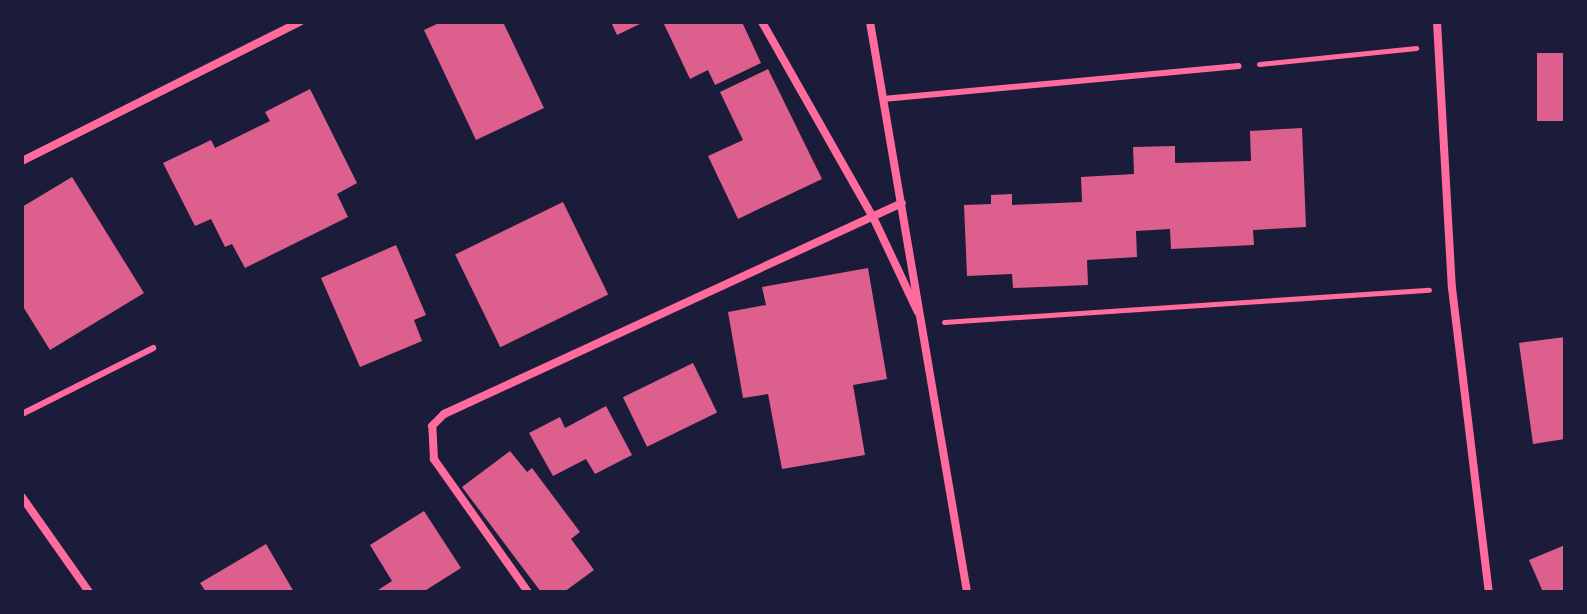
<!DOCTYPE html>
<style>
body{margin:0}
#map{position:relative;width:1587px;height:614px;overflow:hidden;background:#1b1b3a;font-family:Roboto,sans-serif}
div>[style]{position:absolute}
.building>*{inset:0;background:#dd5f8e;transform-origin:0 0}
.path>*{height:5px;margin:-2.5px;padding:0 2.5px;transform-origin:2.5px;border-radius:2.5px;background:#ff6b9d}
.service>*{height:6px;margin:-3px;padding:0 3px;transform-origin:3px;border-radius:3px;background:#ff6b9d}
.minor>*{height:8px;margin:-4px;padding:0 4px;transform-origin:4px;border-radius:4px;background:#ff6b9d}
span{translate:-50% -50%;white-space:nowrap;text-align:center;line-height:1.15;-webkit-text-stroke:8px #1b1b3a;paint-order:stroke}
.frame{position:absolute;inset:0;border:24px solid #1b1b3a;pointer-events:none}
</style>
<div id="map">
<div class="building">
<i style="clip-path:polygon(441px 22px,503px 22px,544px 108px,476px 140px,424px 30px)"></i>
<i style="clip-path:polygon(611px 22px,644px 22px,617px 35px)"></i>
<i style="clip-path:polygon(663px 22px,742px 22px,761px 63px,715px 85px,708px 70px,690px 79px)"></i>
<i style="left:1565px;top:53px;width:68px;height:28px;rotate:90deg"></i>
<i style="clip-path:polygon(768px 69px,822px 179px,738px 219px,708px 156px,743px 140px,720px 92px)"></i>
<i style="clip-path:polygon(310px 89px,357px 183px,337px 194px,348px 217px,245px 268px,232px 244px,225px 247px,211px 219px,195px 226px,163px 163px,211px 140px,215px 148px,270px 121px,265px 112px)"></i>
<i style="clip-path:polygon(1302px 128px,1306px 227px,1253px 230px,1254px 245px,1171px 249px,1170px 229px,1136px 231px,1137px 257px,1087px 260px,1088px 285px,1013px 288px,1012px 274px,967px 276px,964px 205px,991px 204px,991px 195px,1012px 194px,1012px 205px,1082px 202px,1081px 177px,1134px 174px,1133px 147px,1175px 146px,1175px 163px,1251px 161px,1250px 131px)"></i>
<i style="clip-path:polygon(72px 177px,144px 293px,50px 350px,22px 305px,22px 207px)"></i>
<i style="left:563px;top:202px;width:103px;height:120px;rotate:64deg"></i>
<i style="clip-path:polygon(396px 245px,426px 315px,414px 320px,422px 341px,360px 367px,321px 278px)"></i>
<i style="clip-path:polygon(868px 268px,887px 379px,853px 385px,865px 455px,782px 469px,768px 394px,743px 398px,728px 312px,766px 305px,762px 287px)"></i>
<i style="clip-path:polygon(1565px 337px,1565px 439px,1533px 444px,1519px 343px)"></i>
<i style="left:693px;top:363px;width:55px;height:78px;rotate:64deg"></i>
<i style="clip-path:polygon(606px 406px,632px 455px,595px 474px,586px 459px,553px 476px,529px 433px,560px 417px,565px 428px)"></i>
<i style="clip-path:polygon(510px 451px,527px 472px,532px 468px,580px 532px,571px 539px,594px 570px,564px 592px,541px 592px,462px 487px)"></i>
<i style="clip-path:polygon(424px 511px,461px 568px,423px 592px,375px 592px,392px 581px,370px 545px)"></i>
<i style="clip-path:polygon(266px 544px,294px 592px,206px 592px,200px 583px)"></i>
<i style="clip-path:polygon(1565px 545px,1565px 592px,1543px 592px,1529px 560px)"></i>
</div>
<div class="path">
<i style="left:1259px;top:64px;width:158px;rotate:-5.8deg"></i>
<i style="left:944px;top:322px;width:486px;rotate:-3.8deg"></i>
</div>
<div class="service">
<i style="left:883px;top:99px;width:357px;rotate:-5.3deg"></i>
<i style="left:22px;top:414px;width:147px;rotate:-26.7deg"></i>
</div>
<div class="minor">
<i style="left:762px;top:22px;width:224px;rotate:60.4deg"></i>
<i style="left:873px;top:217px;width:105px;rotate:64.7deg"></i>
<i style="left:870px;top:22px;width:578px;rotate:80.34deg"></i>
<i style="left:1437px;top:22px;width:266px;rotate:86.8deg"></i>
<i style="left:1452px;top:288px;width:306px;rotate:83.1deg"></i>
<i style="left:22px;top:161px;width:311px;rotate:-26.6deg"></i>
<i style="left:22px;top:497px;width:116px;rotate:54.8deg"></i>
<i style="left:528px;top:592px;width:163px;rotate:-125.3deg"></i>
<i style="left:434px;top:459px;width:33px;rotate:-93deg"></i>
<i style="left:432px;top:426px;width:17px;rotate:-45deg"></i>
<i style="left:444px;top:414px;width:504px;rotate:-24.74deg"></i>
</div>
<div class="frame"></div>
</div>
